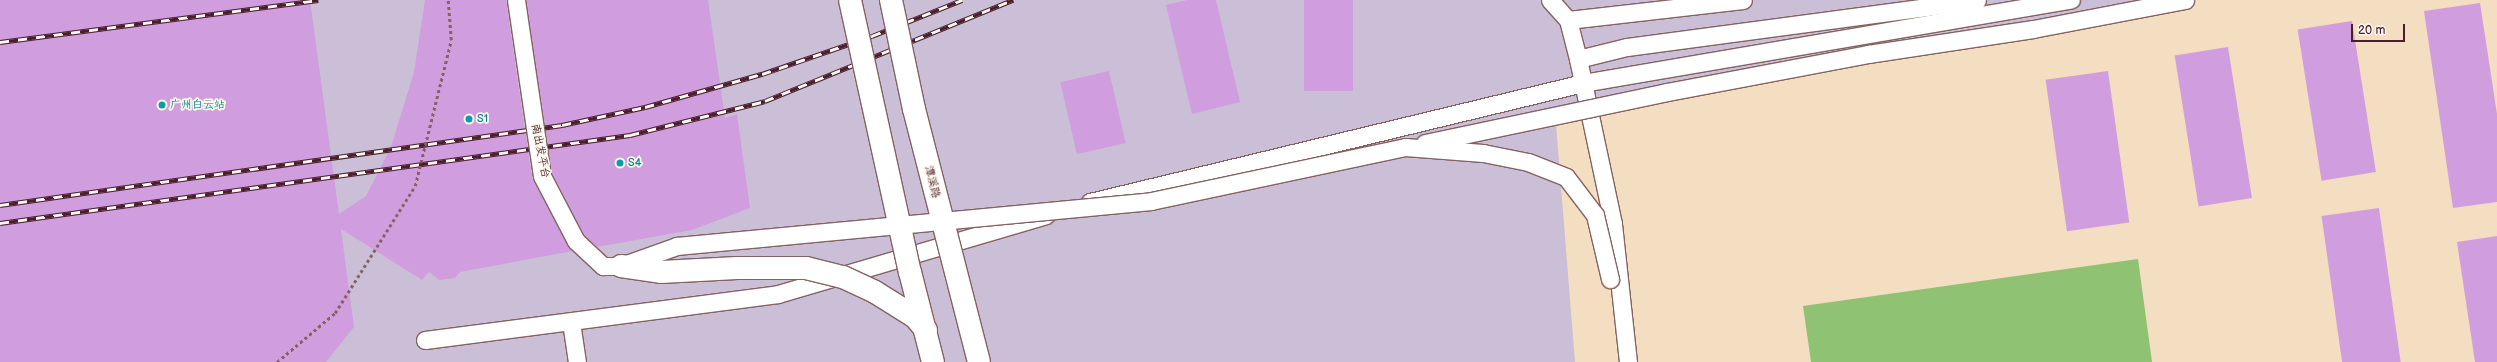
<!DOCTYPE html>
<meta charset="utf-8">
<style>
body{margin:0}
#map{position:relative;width:2497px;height:362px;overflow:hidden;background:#f3dec1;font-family:"Balsamiq Sans","LXGW WenKai TC",sans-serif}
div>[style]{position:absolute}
.industrial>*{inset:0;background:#cabfd6}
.green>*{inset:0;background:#90c273}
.building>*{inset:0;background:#d09ede;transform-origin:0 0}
.roads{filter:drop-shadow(1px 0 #856260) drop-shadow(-1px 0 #856260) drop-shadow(0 1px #856260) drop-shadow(0 -1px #856260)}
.minor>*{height:17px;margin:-8.5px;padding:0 8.5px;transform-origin:8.5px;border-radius:8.5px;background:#fff}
.rail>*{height:4.5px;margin-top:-2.25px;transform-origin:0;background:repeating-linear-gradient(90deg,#fbf7ec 0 9px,#4a1f2b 0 18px);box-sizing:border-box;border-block:1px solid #4a1f2b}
.path-bridge>*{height:2.5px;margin-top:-1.25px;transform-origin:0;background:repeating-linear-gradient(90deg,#856260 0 3px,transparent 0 6px)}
.bridges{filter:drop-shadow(1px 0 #856260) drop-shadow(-1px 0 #856260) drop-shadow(0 1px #856260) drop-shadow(0 -1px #856260)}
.minor-bridge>*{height:17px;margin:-8.5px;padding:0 8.5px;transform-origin:8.5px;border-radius:8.5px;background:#fff}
.major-bridge>*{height:22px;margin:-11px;padding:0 11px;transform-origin:11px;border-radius:11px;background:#fff}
.dots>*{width:11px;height:11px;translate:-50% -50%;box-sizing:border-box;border:2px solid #fbf7ec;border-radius:50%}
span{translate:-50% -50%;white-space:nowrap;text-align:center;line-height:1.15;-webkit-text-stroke:3.5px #fbf7ec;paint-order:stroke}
.culture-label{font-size:11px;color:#0d838f}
.left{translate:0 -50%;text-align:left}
.street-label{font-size:11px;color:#4a1f2b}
.scale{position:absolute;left:2351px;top:24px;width:54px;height:18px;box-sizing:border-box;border:2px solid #4a1f2b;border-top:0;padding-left:5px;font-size:12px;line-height:14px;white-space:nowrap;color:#4a1f2b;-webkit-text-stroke:3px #fbf7ec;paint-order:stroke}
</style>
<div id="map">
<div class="industrial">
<i style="clip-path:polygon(0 0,2149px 0,1556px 124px,1575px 362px,0 362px)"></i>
</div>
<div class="green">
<i style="clip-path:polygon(2138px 259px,2152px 362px,1811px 362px,1803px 306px)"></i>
</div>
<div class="building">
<i style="clip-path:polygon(0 0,310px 0,339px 214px,366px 196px,391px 147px,414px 72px,425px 0,506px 0,532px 178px,573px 251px,460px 272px,455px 278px,439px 280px,429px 272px,422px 280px,341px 229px,354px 327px,326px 362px,0 362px)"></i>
<i style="clip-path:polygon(526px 0,708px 0,725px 118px,737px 114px,750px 208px,692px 230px,597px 247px,584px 235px,552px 173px)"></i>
<i style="clip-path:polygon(1187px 0,1216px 0,1240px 102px,1192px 114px,1166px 5px)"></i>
<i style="left:1304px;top:0;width:49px;height:91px"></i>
<i style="clip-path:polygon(2480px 3px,2497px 114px,2497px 202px,2453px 208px,2424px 11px)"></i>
<i style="left:2352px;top:21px;width:153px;height:55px;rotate:81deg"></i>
<i style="left:2228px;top:47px;width:153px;height:54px;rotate:81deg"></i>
<i style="left:1109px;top:71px;width:74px;height:50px;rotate:77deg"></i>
<i style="left:2108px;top:71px;width:153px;height:63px;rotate:82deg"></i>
<i style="left:2379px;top:208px;width:156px;height:58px;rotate:82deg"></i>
<i style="clip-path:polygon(2497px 236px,2497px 362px,2475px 362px,2457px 242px)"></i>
</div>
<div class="roads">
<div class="minor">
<i style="left:1550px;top:0;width:27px;rotate:48deg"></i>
<i style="left:1568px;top:20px;width:40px;rotate:75.6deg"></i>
<i style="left:1578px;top:59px;width:169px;rotate:78deg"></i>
<i style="left:1613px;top:224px;width:139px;rotate:83.8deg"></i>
<i style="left:1568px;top:20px;width:176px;rotate:-6.5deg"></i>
<i style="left:1578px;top:59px;width:50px;rotate:-13.8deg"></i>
<i style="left:1627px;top:47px;width:353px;rotate:-7.6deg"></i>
<i style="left:1090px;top:202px;width:507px;rotate:-13.57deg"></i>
<i style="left:1583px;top:83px;width:495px;rotate:-9.7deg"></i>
<i style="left:571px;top:322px;width:40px;rotate:81.5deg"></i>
<i style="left:425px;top:340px;width:356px;rotate:-7.4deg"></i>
<i style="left:778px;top:294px;width:279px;rotate:-16.4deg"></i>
</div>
</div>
<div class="rail">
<i style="left:0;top:42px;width:321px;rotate:-7.5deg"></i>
<i style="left:0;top:205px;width:568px;rotate:-8.1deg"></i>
<i style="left:562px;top:125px;width:85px;rotate:-12.2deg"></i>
<i style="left:645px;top:107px;width:122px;rotate:-15.8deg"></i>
<i style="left:762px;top:74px;width:116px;rotate:-19.1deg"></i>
<i style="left:872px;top:36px;width:97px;rotate:-21.8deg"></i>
<i style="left:0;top:223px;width:636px;rotate:-7.95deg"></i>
<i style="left:630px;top:135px;width:139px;rotate:-14.1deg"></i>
<i style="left:765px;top:101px;width:268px;rotate:-22.2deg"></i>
</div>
<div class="path-bridge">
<i style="left:277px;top:362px;width:76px;rotate:-40.2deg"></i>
<i style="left:335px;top:313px;width:150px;rotate:-57.8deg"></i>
<i style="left:415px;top:186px;width:150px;rotate:-76.1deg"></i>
<i style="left:451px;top:40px;width:40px;rotate:-94.3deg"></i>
</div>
<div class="bridges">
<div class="minor-bridge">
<i style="left:516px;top:0;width:178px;rotate:81.6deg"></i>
<i style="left:542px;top:176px;width:73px;rotate:62.4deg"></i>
<i style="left:576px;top:241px;width:37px;rotate:43deg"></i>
<i style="left:603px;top:266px;width:18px"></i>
<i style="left:621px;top:266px;width:59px;rotate:-19.7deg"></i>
<i style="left:677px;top:246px;width:476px;rotate:-5.4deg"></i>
<i style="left:1151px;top:201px;width:260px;rotate:-12deg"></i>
<i style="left:1405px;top:147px;width:78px;rotate:4.4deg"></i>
<i style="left:1483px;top:153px;width:46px;rotate:11.3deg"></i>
<i style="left:1528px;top:162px;width:41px;rotate:21.5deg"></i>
<i style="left:1566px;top:177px;width:48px;rotate:52.7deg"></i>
<i style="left:1595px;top:215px;width:66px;rotate:76.8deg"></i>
<i style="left:1425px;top:143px;width:247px;rotate:-11.9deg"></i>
<i style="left:1667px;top:92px;width:205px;rotate:-10.7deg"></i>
<i style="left:1868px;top:54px;width:167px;rotate:-8.6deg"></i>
<i style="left:2033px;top:29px;width:155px;rotate:-10.8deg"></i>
</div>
<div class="major-bridge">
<i style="left:850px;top:0;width:279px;rotate:77.6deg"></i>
<i style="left:910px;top:272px;width:93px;rotate:75.7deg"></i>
<i style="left:891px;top:0;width:111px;rotate:78.1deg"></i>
<i style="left:914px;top:109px;width:261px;rotate:75.6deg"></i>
<i style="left:621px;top:266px;width:40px;rotate:8.5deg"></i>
<i style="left:661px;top:272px;width:76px;rotate:-3deg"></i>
<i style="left:737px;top:268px;width:69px"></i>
<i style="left:806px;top:268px;width:38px;rotate:14deg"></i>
<i style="left:843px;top:277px;width:35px;rotate:25deg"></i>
<i style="left:875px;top:292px;width:47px;rotate:32deg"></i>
<i style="left:915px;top:317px;width:17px;rotate:50deg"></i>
</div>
</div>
<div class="dots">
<i style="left:162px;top:105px;background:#0f9aa8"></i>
<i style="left:469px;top:119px;background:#0f9aa8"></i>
<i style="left:620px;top:163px;background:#0f9aa8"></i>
</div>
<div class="culture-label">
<span class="left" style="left:170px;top:105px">广州白云站</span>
<span class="left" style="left:477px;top:119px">S1</span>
<span class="left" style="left:628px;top:163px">S4</span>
</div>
<div class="street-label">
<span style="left:540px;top:151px;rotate:79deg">南出发平台</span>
<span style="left:932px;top:182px;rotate:76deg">潭溪路</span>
</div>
<div class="scale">20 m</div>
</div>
